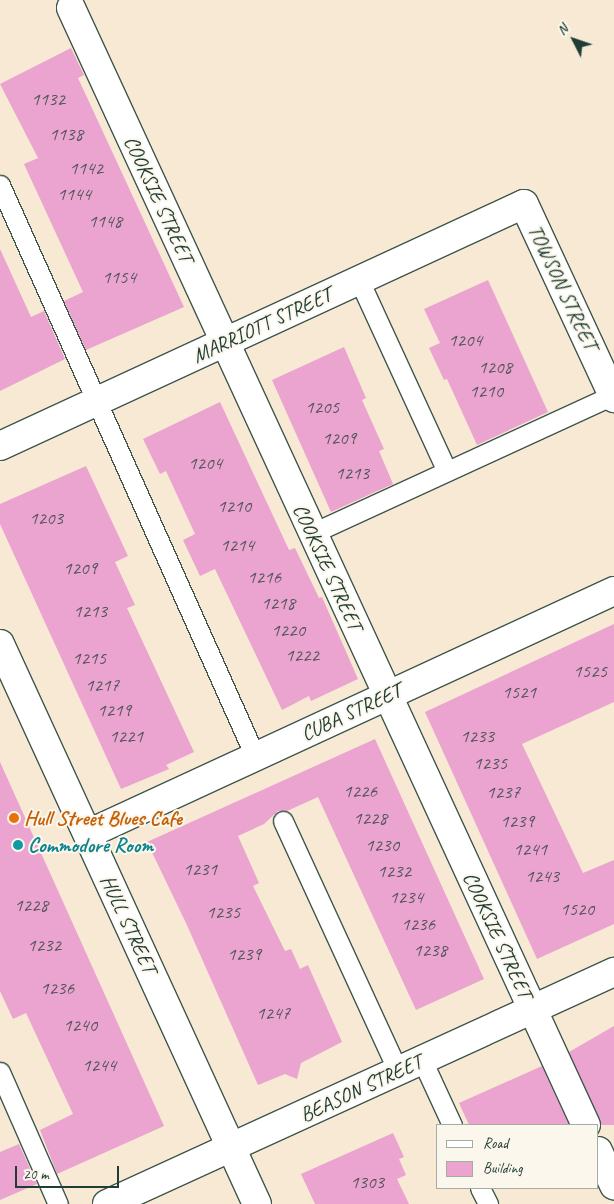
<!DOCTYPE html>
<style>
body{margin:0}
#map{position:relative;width:614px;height:1204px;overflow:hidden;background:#f7e9d4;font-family:Caveat,sans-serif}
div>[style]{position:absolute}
.building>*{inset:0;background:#eba3d0}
.roads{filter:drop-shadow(1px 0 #3f574c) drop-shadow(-1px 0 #3f574c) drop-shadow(0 1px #3f574c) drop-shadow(0 -1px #3f574c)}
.lane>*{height:19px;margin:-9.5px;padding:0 9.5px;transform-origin:9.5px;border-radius:9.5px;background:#fff}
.street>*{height:28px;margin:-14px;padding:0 14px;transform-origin:14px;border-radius:14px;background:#fff}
.dots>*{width:14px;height:14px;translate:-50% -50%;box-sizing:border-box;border:2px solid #fbf7ec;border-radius:50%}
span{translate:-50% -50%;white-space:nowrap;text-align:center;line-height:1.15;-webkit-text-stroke:4px #fbf7ec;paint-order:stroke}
.number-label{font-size:19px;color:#52565b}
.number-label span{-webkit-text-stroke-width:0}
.street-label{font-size:21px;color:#1f3d34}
.food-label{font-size:21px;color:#c56008;font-weight:700}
.left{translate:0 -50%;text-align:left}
.culture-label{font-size:21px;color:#0d838f;font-weight:700}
.legend{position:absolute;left:436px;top:1124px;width:162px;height:65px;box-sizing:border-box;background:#fbf7ec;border:1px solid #a3ada2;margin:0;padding:6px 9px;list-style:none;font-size:15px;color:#1f3d34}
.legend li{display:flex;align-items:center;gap:10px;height:25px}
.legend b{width:25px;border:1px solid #a3ada2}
.north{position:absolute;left:549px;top:15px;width:50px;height:50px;-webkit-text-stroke:4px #fbf7ec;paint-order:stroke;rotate:311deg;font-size:14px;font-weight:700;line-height:20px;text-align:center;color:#1f3d34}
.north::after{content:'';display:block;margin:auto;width:18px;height:22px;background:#1f3d34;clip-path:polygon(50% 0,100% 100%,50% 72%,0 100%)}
.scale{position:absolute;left:15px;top:1166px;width:104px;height:22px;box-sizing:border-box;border:2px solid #1f3d34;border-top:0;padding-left:6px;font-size:15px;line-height:18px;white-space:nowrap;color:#1f3d34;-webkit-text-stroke:4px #fbf7ec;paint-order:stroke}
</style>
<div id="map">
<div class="building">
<i style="clip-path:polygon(71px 48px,84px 75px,78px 78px,184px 307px,86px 350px,64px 301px,83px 292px,24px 164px,38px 158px,0 84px)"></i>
<i style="clip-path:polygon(0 249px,31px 317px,44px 311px,65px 359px,0 391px)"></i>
<i style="clip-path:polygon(488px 280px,548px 412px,477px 445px,447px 379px,444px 380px,429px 348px,440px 343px,424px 309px)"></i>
<i style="clip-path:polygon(344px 347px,366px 398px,362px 400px,384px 449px,379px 451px,393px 484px,331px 512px,272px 380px)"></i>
<i style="clip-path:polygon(220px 402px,289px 550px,295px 548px,319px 598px,322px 597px,358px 679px,311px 701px,309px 696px,282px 710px,215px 569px,200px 576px,183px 540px,195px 534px,166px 471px,160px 474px,143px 439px)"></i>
<i style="clip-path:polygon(86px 466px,128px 556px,115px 562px,135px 605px,127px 608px,194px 752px,166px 765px,169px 769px,121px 789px,0 524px,0 504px)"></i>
<i style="clip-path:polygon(614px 624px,614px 702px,522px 744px,583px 873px,614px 860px,614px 924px,537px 959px,425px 712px)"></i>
<i style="clip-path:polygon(375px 739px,484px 979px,416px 1010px,318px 797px,287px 811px,278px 811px,264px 824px,238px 836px,259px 883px,253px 886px,285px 951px,291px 949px,300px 969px,308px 965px,342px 1042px,301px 1063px,297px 1079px,285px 1074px,258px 1085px,186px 923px,147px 842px)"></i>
<i style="clip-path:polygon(0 762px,164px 1126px,57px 1174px,40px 1130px,73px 1114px,26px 1013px,13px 1019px,0 991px)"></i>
<i style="clip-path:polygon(614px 1026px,614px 1125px,601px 1125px,569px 1052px)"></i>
<i style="clip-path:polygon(542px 1066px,569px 1125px,469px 1125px,459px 1103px)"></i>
<i style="clip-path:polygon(393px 1133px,404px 1157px,399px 1159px,406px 1175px,397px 1179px,409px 1204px,315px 1204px,301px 1174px)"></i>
<i style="clip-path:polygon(19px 1144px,37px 1184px,0 1200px,0 1152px)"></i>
</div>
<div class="roads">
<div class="lane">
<i style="left:0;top:185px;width:625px;rotate:65.94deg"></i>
<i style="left:359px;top:280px;width:210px;rotate:65.3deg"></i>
<i style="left:313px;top:533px;width:330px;rotate:-24.7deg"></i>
<i style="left:283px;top:821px;width:275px;rotate:65.3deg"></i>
<i style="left:422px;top:1060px;width:72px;rotate:65.2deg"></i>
<i style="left:0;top:1072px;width:144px;rotate:66.3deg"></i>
<i style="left:480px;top:1188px;width:18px;rotate:63deg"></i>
</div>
<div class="street">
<i style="left:71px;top:8px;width:1230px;rotate:65.25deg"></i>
<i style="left:0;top:446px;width:577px;rotate:-24.79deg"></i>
<i style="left:524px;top:204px;width:214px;rotate:65.1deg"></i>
<i style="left:0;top:644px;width:616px;rotate:65.35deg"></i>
<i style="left:88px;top:834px;width:579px;rotate:-24.8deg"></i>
<i style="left:598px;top:1151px;width:38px;rotate:65deg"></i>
<i style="left:107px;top:1204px;width:558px;rotate:-24.59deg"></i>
</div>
</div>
<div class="dots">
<i style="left:14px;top:818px;background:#e8710a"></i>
<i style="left:18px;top:845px;background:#0f9aa8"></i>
</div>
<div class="number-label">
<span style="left:48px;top:100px">1132</span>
<span style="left:66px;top:135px">1138</span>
<span style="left:86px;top:169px">1142</span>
<span style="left:74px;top:195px">1144</span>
<span style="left:105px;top:222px">1148</span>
<span style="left:119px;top:278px">1154</span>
<span style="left:465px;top:341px">1204</span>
<span style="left:495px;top:368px">1208</span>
<span style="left:486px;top:392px">1210</span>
<span style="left:322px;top:408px">1205</span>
<span style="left:339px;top:439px">1209</span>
<span style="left:205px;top:464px">1204</span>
<span style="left:352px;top:474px">1213</span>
<span style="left:234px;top:507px">1210</span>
<span style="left:46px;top:519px">1203</span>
<span style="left:237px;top:546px">1214</span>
<span style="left:80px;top:569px">1209</span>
<span style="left:264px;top:578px">1216</span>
<span style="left:278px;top:604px">1218</span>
<span style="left:90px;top:612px">1213</span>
<span style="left:288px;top:631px">1220</span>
<span style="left:302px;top:656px">1222</span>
<span style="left:89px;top:659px">1215</span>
<span style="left:590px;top:672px">1525</span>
<span style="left:102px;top:686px">1217</span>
<span style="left:519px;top:693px">1521</span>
<span style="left:114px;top:711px">1219</span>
<span style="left:126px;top:737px">1221</span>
<span style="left:477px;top:737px">1233</span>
<span style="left:490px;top:764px">1235</span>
<span style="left:360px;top:792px">1226</span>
<span style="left:503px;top:793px">1237</span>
<span style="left:370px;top:819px">1228</span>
<span style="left:517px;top:822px">1239</span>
<span style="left:382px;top:846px">1230</span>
<span style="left:530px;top:850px">1241</span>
<span style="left:200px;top:870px">1231</span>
<span style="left:394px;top:872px">1232</span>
<span style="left:542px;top:877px">1243</span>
<span style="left:406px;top:898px">1234</span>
<span style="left:31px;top:906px">1228</span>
<span style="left:577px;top:910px">1520</span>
<span style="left:223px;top:913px">1235</span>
<span style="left:418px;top:925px">1236</span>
<span style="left:44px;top:946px">1232</span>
<span style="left:430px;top:951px">1238</span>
<span style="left:244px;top:955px">1239</span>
<span style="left:57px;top:989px">1236</span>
<span style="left:273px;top:1014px">1247</span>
<span style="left:80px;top:1026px">1240</span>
<span style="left:99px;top:1066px">1244</span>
<span style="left:367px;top:1183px">1303</span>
</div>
<div class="street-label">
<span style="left:159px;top:199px;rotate:65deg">COOKSIE STREET</span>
<span style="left:563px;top:287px;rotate:65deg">TOWSON STREET</span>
<span style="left:262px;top:325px;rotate:-25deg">MARRIOTT STREET</span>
<span style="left:328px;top:567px;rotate:65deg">COOKSIE STREET</span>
<span style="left:351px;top:712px;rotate:-25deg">CUBA STREET</span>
<span style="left:129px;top:924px;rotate:65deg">HULL STREET</span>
<span style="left:498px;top:935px;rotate:65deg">COOKSIE STREET</span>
<span style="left:361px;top:1088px;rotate:-25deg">BEASON STREET</span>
</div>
<div class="food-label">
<span class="left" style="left:24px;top:818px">Hull Street Blues Cafe</span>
</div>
<div class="culture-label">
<span class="left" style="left:28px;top:845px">Commodore Room</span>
</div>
<ul class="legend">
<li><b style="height:6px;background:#fff"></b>Road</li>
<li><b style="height:14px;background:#eba3d0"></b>Building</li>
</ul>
<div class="north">N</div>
<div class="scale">20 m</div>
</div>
